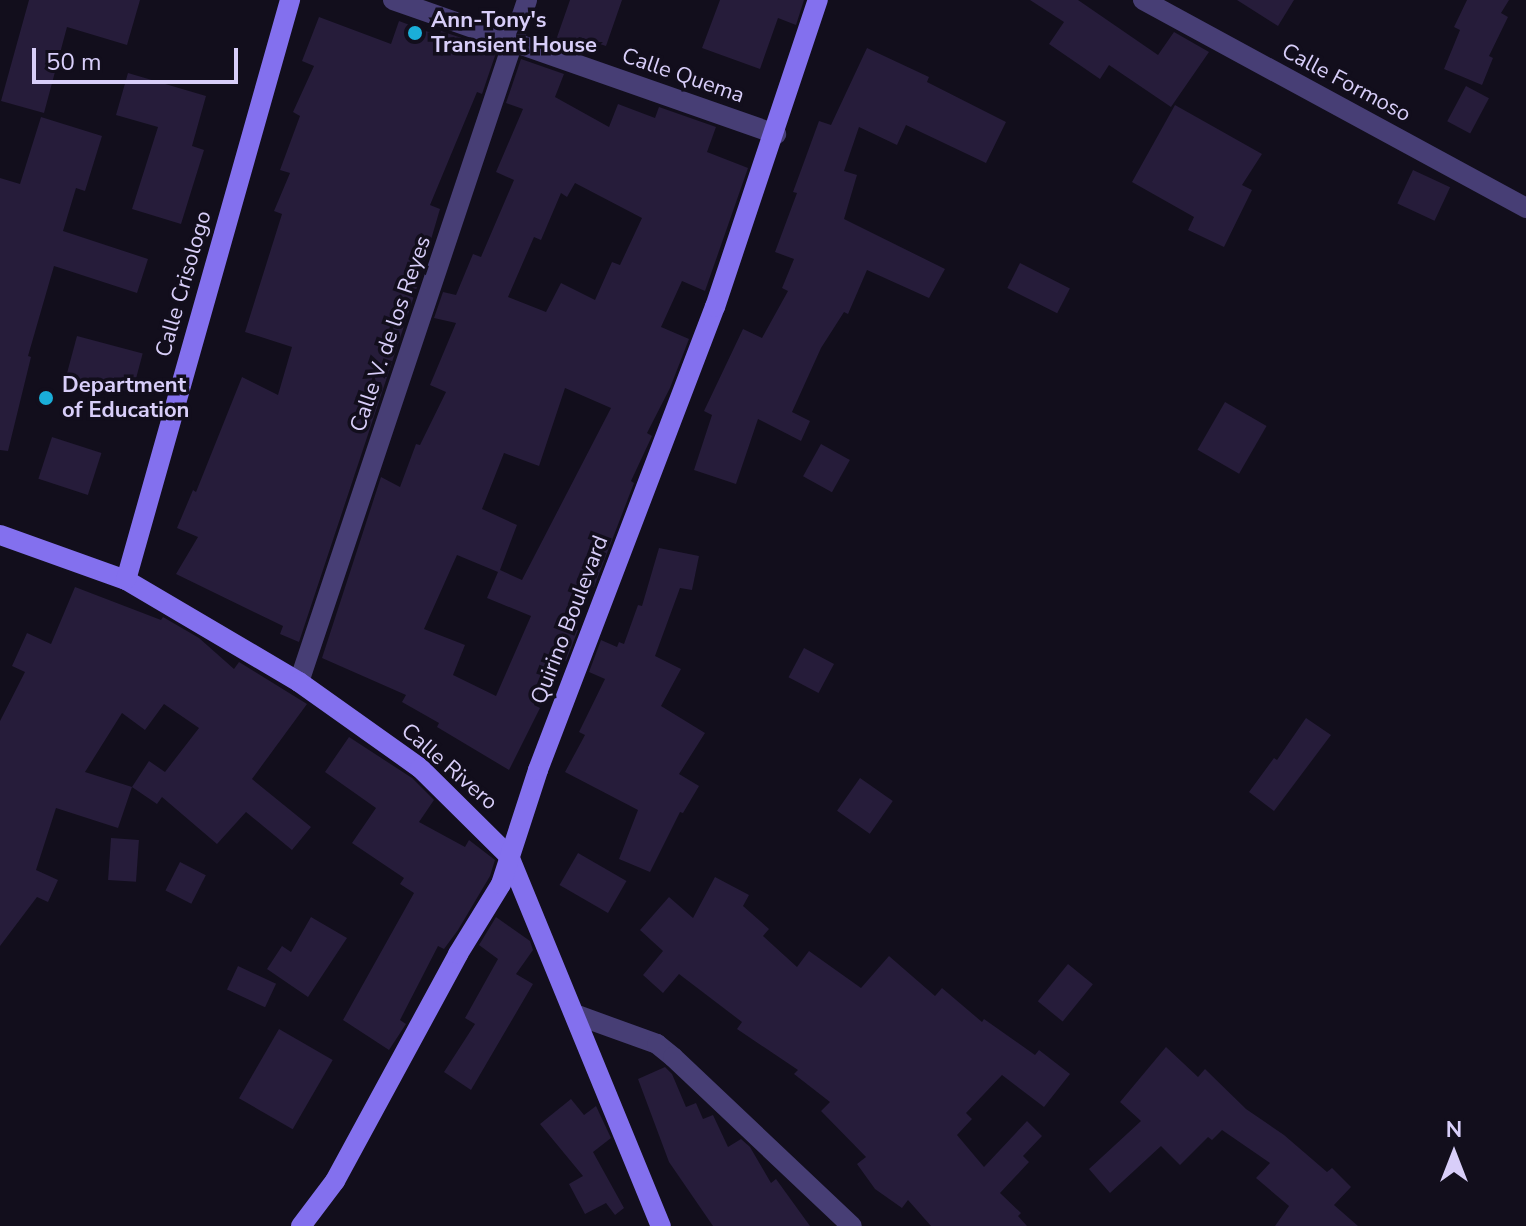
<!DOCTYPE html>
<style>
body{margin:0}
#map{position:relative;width:1526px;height:1226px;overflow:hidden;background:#120e1c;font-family:"Nunito Sans",sans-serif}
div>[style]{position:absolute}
.building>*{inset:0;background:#261c3a;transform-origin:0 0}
.street>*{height:20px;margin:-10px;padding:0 10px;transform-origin:10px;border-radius:10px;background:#473e75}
.secondary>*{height:20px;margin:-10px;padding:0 10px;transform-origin:10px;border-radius:10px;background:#8370ee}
.dots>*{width:22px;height:22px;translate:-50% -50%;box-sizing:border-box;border:4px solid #120e1c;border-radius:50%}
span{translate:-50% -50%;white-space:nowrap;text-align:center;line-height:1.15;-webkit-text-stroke:7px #120e1c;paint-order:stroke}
.poi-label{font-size:22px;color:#d8cef9;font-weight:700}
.left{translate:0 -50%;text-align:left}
.street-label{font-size:22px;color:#d8cef9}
.north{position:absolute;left:1414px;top:1114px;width:80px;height:80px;-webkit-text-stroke:6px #120e1c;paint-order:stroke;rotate:0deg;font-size:22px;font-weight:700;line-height:32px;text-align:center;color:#d8cef9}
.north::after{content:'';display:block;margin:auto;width:28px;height:36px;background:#d8cef9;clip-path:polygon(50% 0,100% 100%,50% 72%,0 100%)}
.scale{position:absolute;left:32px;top:48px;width:206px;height:36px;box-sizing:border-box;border:4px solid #d8cef9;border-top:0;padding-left:10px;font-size:24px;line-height:28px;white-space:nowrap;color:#d8cef9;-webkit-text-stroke:6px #120e1c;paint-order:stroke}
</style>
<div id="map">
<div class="building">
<i style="clip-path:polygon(29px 0,140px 0,127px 45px,67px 27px,44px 113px,1px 101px)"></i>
<i style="clip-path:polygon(570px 0,622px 0,606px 46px,579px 37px,574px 50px,555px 43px)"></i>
<i style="clip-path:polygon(720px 0,804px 0,796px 25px,778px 18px,760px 69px,702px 48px)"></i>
<i style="clip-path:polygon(1030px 0,1078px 0,1158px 55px,1174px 32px,1209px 52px,1171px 107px,1109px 65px,1100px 79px,1049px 44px,1064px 22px)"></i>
<i style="clip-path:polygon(1237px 0,1294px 0,1278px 26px)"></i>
<i style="clip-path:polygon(1467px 0,1509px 0,1501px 13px,1508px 17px,1489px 56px,1493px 58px,1482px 85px,1444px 69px,1460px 30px,1454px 27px)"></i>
<i style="clip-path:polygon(319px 17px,391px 44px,399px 21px,439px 36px,441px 31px,497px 50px,482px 94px,477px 92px,430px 205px,440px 209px,417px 287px,299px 642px,280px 634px,283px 626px,176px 574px,198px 537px,177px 528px,193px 490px,196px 492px,242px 377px,278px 395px,292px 347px,245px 332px,282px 214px,274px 211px,290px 173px,280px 170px,300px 116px,293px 112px,314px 66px,302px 61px)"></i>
<i style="clip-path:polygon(867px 48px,929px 77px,927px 82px,1006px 122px,986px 163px,906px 125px,897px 145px,859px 127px,844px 171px,857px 175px,844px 219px,945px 269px,929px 298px,867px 270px,848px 314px,844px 312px,821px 348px,792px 412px,810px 421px,801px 441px,758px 419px,736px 484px,694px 470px,712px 415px,704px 411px,743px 329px,762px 338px,788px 291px,782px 288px,794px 259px,775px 252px,797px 193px,793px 192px,819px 121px,831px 125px)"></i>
<i style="clip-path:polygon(evenodd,521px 59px,564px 74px,555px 97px,609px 127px,618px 104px,655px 118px,659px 107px,716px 127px,707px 152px,748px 168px,705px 291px,682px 281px,661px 327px,689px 339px,670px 388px,647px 433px,652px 436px,631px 481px,634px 483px,594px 587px,579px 581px,561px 622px,578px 630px,566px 661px,554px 656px,534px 705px,540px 708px,509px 770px,437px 727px,439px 723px,402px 702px,406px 695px,322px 658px,381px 477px,400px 487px,416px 444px,420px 445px,446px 392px,430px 385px,456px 323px,434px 318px,443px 292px,456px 295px,473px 254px,481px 257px,514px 180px,496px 172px,523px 109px,506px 103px,521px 59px,575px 183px,642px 218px,620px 265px,612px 262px,595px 300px,561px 283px,546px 312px,508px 297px,534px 237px,541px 240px,561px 193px,567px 197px,575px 183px,521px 59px,565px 388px,611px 408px,522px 580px,500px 570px,517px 525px,482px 509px,504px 453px,539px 466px,565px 388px,521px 59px,457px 555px,498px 572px,487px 598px,531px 616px,496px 696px,453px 675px,465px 645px,424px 629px,457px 555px)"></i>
<i style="clip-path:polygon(128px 73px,206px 96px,192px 146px,204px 150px,181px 224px,132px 209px,158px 127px,116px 115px)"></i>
<i style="left:1466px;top:86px;width:26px;height:40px;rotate:28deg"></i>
<i style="clip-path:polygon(1175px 105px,1262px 154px,1242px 185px,1252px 190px,1224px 247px,1188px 230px,1194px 217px,1132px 182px)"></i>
<i style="clip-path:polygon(41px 117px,102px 136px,85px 191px,76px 188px,63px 231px,148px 259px,137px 293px,54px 266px,28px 356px,31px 357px,8px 451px,0 450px,0 178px,20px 184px)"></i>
<i style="left:1413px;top:170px;width:41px;height:37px;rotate:25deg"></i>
<i style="left:1020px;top:263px;width:56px;height:28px;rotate:27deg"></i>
<i style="left:77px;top:336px;width:68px;height:41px;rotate:15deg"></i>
<i style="left:1225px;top:402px;width:48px;height:55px;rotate:30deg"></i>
<i style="left:52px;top:437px;width:52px;height:44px;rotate:18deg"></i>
<i style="left:821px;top:444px;width:33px;height:37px;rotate:29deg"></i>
<i style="clip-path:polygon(659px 548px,699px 556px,692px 590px,680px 588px,655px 656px,681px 669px,661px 706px,705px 733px,679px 774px,699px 786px,683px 813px,680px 812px,650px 872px,619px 859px,638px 810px,565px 772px,585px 735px,579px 732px,605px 679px,589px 672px,601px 640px,617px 647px,619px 642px,624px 644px,638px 605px,642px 606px)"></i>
<i style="clip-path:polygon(evenodd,75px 587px,161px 620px,163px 617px,199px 638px,234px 669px,239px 662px,307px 704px,252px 779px,311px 827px,292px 850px,246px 812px,217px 844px,162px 797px,157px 804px,132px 787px,118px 828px,56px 808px,36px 870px,58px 880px,48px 902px,37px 897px,0 946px,0 721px,25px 672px,12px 666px,27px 633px,51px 644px,75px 587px,164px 704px,199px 728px,165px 772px,149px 761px,132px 787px,85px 772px,122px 713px,145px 730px,164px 704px)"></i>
<i style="left:804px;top:648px;width:34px;height:33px;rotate:28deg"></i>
<i style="clip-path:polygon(1306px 718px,1331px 735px,1274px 811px,1249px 792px,1274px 758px,1277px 760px)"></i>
<i style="clip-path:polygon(349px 737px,412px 778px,434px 800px,419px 822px,465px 847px,469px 840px,495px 860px,490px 876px,458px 930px,444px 949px,438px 946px,400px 1020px,406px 1024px,389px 1050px,343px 1020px,414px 893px,400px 884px,404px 878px,352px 843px,376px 808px,325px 772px)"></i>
<i style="left:860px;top:778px;width:40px;height:40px;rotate:35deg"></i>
<i style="left:111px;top:838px;width:28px;height:42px;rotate:4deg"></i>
<i style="left:578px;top:853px;width:56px;height:37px;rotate:30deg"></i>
<i style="left:180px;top:862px;width:29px;height:32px;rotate:27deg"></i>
<i style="clip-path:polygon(715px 877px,749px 895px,743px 906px,769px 929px,763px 936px,797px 967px,809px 951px,861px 988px,889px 956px,935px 996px,942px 988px,982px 1022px,984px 1019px,1035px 1055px,1039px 1050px,1070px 1074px,1044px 1107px,1002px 1075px,966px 1113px,972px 1119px,957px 1135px,984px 1167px,1027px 1121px,1042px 1136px,1023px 1156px,1029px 1162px,1000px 1193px,1021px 1213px,1018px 1216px,1027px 1226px,931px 1226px,908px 1200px,902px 1208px,875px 1189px,857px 1164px,866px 1157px,821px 1111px,830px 1102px,794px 1074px,798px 1070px,737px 1029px,742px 1022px,679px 974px,663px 993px,643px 975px,663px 951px,640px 930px,669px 897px,693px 918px)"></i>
<i style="clip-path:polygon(311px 917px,347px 938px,308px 997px,267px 969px,282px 946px,291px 952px)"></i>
<i style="clip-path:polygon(496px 917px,530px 941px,533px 950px,516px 974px,533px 984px,471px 1090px,444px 1072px,475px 1024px,465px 1018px,498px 959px,479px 945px)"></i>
<i style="left:1068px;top:964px;width:32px;height:48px;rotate:39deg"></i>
<i style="left:238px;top:966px;width:42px;height:26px;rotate:25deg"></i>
<i style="left:279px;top:1029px;width:62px;height:80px;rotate:30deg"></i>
<i style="clip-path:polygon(1166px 1047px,1198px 1077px,1205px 1069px,1246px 1109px,1284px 1135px,1327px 1172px,1332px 1168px,1351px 1187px,1334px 1205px,1358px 1226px,1275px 1226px,1289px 1206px,1256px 1178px,1270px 1163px,1222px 1130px,1212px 1140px,1208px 1137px,1180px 1165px,1161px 1146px,1110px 1193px,1089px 1169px,1141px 1121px,1120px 1102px)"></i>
<i style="clip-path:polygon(665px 1067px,672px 1074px,686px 1107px,696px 1103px,703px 1119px,713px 1115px,728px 1147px,741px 1139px,750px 1147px,771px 1183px,776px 1179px,810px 1226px,713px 1226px,669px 1162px,638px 1079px)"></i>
<i style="clip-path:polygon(571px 1099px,584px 1115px,596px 1106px,611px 1138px,593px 1152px,624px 1208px,615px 1215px,606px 1203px,585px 1214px,569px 1184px,583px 1176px,540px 1124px)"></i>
</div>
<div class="street">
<i style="left:393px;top:0;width:406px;rotate:19.3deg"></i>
<i style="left:1143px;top:0;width:436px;rotate:28.5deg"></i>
<i style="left:299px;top:682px;width:719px;rotate:-71.51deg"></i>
<i style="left:577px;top:1015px;width:85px;rotate:19.9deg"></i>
<i style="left:657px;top:1044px;width:21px;rotate:39deg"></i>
<i style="left:673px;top:1057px;width:246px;rotate:43.4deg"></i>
</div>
<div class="secondary">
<i style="left:0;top:535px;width:134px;rotate:19.7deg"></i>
<i style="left:126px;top:580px;width:201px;rotate:30.5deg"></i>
<i style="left:299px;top:682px;width:148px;rotate:35.4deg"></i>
<i style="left:420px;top:768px;width:125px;rotate:44.7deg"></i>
<i style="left:509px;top:856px;width:400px;rotate:67.7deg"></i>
<i style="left:126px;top:580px;width:603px;rotate:-74.21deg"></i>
<i style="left:301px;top:1226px;width:56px;rotate:-52.9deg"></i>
<i style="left:335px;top:1181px;width:258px;rotate:-61.5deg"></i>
<i style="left:458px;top:954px;width:82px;rotate:-58.4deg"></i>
<i style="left:501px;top:884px;width:120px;rotate:-72deg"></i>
<i style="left:538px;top:770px;width:496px;rotate:-69.1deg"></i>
<i style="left:715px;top:307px;width:324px;rotate:-71.5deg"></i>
</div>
<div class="dots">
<i style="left:415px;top:33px;background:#1aaed9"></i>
<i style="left:46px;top:398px;background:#1aaed9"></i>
</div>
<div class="poi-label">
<span class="left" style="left:431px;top:33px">Ann-Tony's<br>Transient House</span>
<span class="left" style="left:62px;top:398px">Department<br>of Education</span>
</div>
<div class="street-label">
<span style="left:683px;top:76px;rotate:19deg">Calle Quema</span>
<span style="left:1346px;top:83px;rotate:28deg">Calle Formoso</span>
<span style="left:184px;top:284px;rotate:-74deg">Calle Crisologo</span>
<span style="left:391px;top:334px;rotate:-71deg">Calle V. de los Reyes</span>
<span style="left:570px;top:620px;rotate:-69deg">Quirino Boulevard</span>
<span style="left:449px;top:767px;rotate:41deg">Calle Rivero</span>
</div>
<div class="north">N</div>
<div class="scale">50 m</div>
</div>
